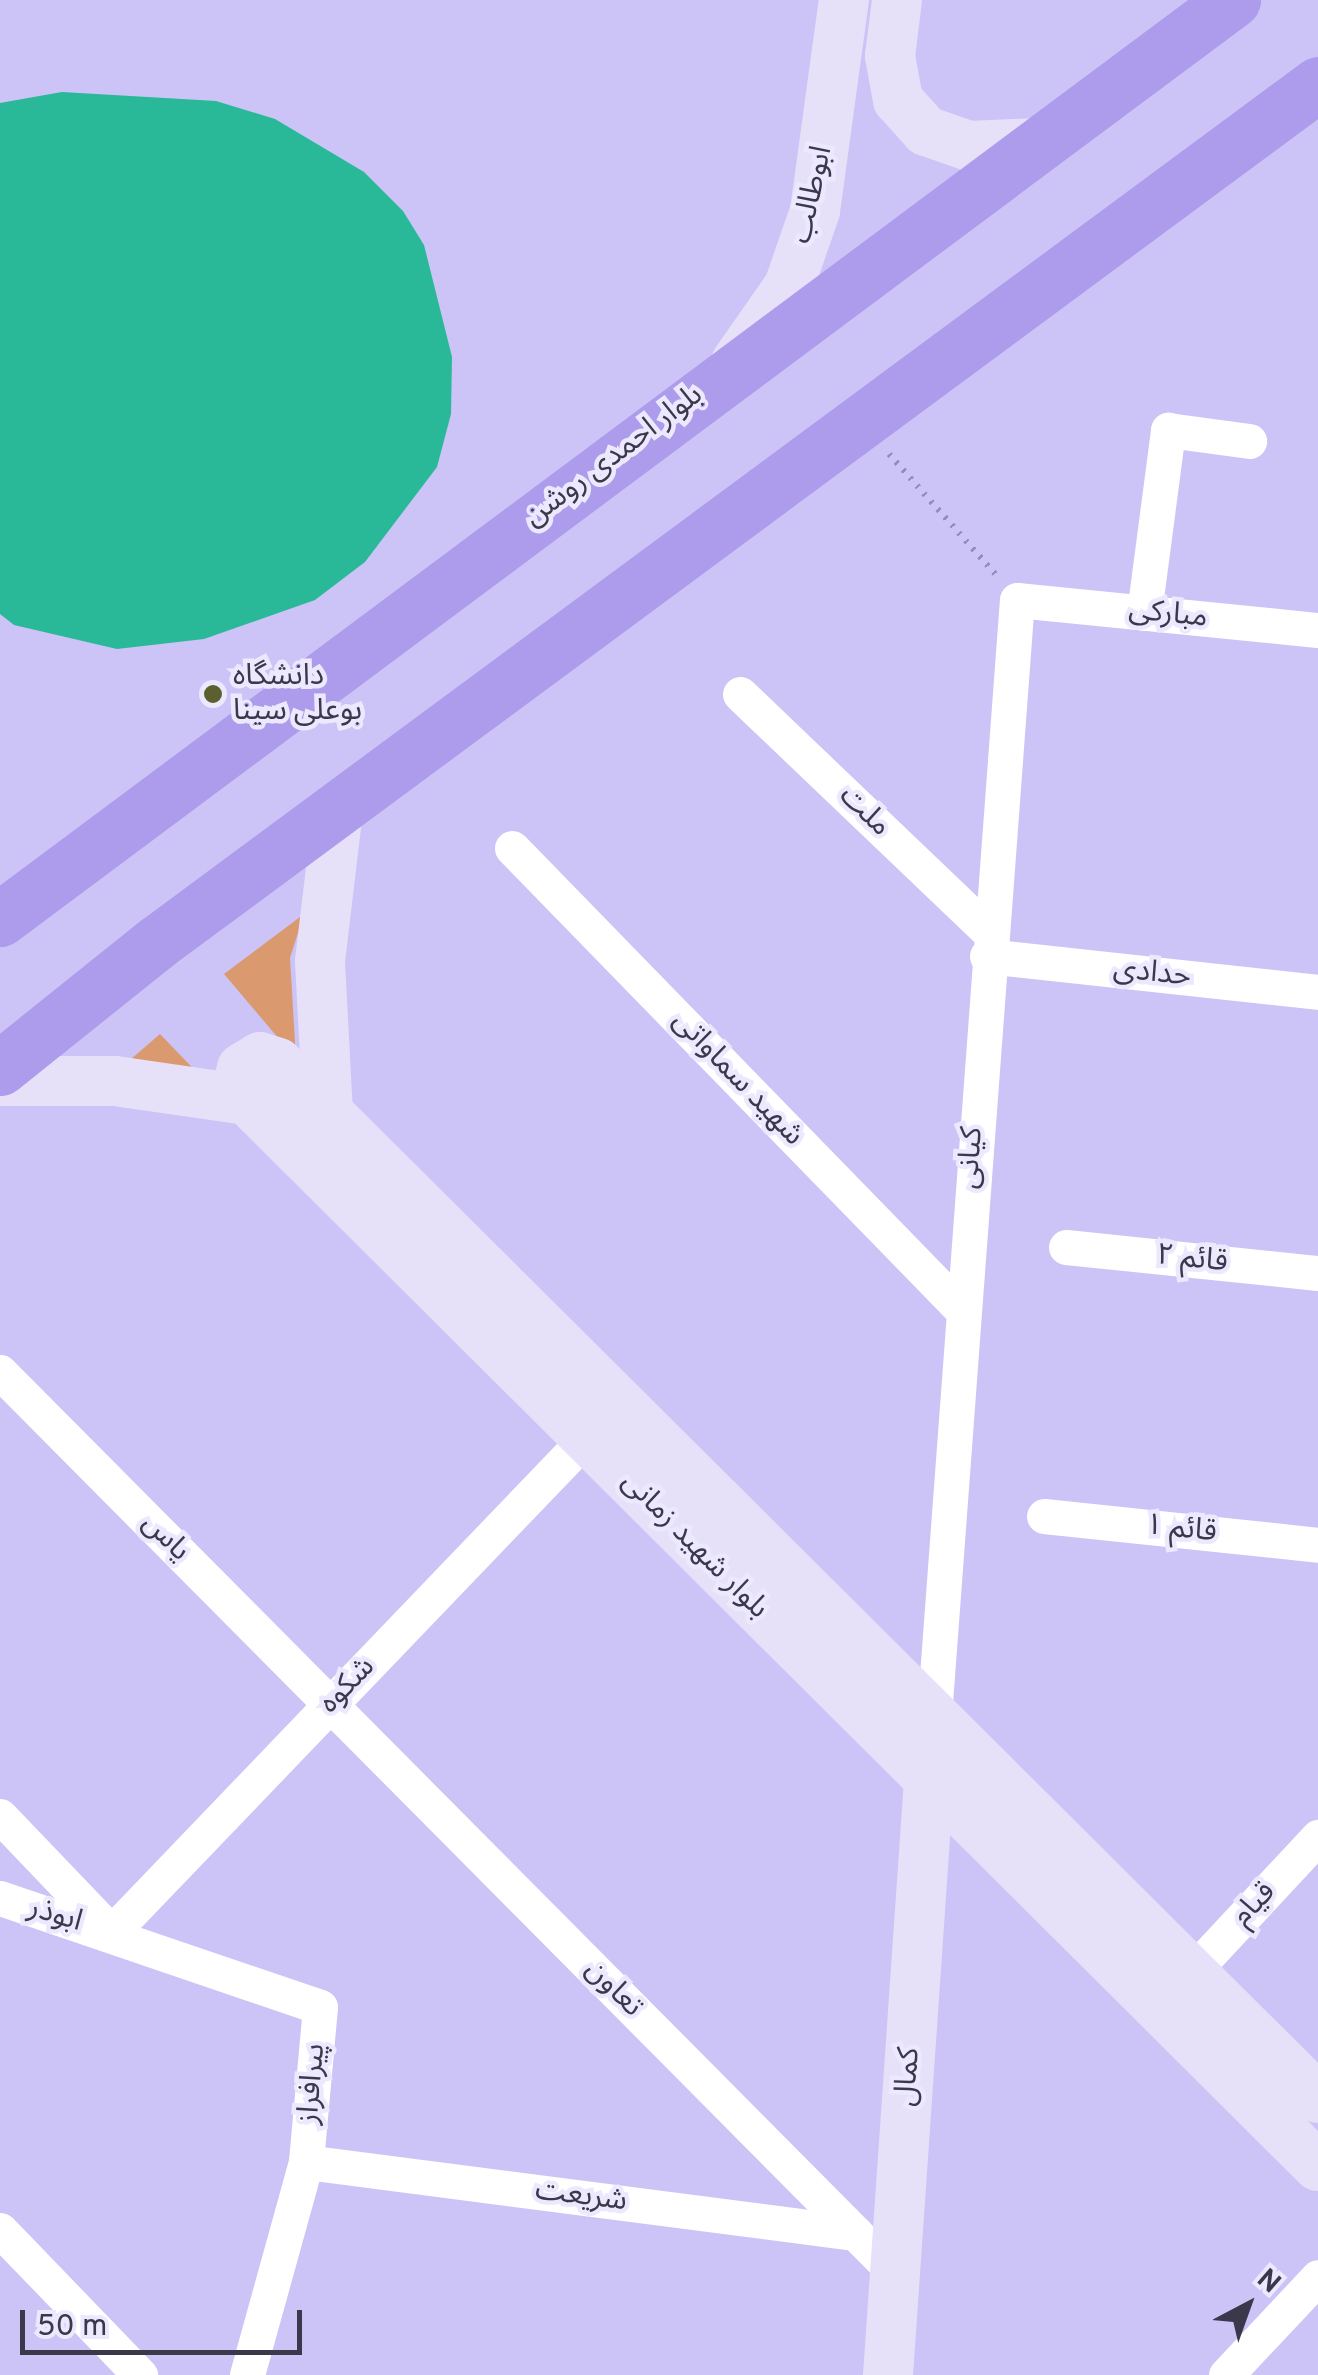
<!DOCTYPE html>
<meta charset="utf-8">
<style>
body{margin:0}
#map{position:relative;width:1318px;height:2375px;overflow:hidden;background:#ccc3f7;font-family:Overpass,"Noto Sans Arabic",sans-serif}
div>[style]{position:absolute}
.green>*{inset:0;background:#db996f}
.water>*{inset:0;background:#29b898}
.path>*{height:6px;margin-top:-3px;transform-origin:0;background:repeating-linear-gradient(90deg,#958eb6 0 2.5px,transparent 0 10.5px)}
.street>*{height:35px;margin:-17.5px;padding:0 17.5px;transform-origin:17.5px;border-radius:17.5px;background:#fff}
.secondary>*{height:50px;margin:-25px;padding:0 25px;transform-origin:25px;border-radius:25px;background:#e6e1f9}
.highway>*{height:55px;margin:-27.5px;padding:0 27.5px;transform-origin:27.5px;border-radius:27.5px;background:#ad9cec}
.dots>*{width:28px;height:28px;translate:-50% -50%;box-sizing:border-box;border:5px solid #ece9fe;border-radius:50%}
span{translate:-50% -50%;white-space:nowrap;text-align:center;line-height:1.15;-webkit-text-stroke:9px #ece9fe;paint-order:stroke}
.street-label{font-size:30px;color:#3c384c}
.poi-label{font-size:30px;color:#3c384c}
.left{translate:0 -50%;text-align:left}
.north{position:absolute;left:1198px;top:2255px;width:100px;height:100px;-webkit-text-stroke:8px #ece9fe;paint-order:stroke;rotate:41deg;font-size:28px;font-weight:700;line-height:40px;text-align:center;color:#3c384c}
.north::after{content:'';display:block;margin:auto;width:35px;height:45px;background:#3c384c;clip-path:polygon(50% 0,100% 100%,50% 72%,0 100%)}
.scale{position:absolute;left:20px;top:2310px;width:282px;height:45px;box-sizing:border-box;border:5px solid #3c384c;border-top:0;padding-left:12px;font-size:30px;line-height:35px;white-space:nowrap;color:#3c384c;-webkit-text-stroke:8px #ece9fe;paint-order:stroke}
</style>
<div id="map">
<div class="green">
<i style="clip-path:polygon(304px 914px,290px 958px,296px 1059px,224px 974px)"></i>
<i style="clip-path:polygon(160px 1034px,208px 1084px,123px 1066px)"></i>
</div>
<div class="water">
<i style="clip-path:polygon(62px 92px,216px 101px,275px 119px,364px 172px,403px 211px,424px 245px,452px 357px,451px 414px,437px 467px,365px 562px,315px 600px,204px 639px,117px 649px,14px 625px,0 614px,0 103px)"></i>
</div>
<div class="path">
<i style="left:889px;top:454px;width:163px;rotate:48.5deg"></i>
</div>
<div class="street">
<i style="left:1144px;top:613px;width:185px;rotate:-82.5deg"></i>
<i style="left:1168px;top:430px;width:82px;rotate:7.7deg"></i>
<i style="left:740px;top:694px;width:343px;rotate:43.7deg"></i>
<i style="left:512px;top:848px;width:645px;rotate:45.75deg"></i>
<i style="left:987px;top:956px;width:333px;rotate:6.2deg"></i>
<i style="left:1066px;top:1247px;width:253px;rotate:5.9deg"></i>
<i style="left:0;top:1372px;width:1270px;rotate:45.19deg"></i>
<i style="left:1044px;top:1516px;width:276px;rotate:6deg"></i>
<i style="left:934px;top:1716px;width:1119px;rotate:-85.75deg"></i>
<i style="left:1017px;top:600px;width:302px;rotate:5.7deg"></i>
<i style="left:0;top:1816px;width:159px;rotate:46.3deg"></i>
<i style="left:0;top:1898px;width:338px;rotate:18.8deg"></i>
<i style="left:320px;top:2007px;width:156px;rotate:95.2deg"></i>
<i style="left:306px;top:2162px;width:221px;rotate:105.5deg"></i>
<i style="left:111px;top:1933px;width:685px;rotate:-46.18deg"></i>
<i style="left:1192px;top:1972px;width:185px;rotate:-47deg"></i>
<i style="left:306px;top:2162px;width:554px;rotate:7.37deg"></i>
<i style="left:0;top:2230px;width:202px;rotate:46deg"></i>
<i style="left:1226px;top:2375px;width:134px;rotate:-46.8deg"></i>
</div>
<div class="secondary">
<i style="left:897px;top:0;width:56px;rotate:97.1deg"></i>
<i style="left:890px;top:56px;width:45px;rotate:79.7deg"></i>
<i style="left:898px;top:100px;width:42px;rotate:47.9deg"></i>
<i style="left:926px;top:131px;width:46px;rotate:19.2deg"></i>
<i style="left:969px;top:146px;width:69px;rotate:-2.5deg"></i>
<i style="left:736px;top:362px;width:93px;rotate:-55.1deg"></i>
<i style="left:789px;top:286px;width:79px;rotate:-70.9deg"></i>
<i style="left:815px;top:211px;width:213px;rotate:-82.2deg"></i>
<i style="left:0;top:1081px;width:115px"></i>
<i style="left:115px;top:1081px;width:133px;rotate:8.2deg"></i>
<i style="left:247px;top:1100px;width:1511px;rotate:44.87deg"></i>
<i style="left:247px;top:1100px;width:18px;rotate:-119deg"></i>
<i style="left:238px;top:1084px;width:16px;rotate:-76deg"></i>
<i style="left:242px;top:1068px;width:21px;rotate:-31deg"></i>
<i style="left:260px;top:1057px;width:19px;rotate:18deg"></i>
<i style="left:278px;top:1063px;width:1467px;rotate:44.86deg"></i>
<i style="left:328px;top:1114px;width:153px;rotate:-93deg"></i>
<i style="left:320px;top:961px;width:153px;rotate:-83.2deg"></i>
<i style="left:888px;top:2375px;width:596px;rotate:-86.06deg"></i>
</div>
<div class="highway">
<i style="left:0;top:919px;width:1538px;rotate:-36.7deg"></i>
<i style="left:0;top:1068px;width:200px;rotate:-38.7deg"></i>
<i style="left:156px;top:943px;width:1445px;rotate:-36.47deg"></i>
</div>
<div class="dots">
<i style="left:213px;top:694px;background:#5c602e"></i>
</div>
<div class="street-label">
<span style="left:813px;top:195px;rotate:-77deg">ابوطالب</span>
<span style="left:614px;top:457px;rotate:-37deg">بلوار احمدی روشن</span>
<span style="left:1168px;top:615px;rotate:6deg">مبارکی</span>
<span style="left:864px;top:812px;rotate:44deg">ملت</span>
<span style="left:1152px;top:974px;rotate:6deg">حدادی</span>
<span style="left:737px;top:1079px;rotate:46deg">شهید سماواتی</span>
<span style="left:972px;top:1158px;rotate:-86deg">کیانی</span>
<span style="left:1192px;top:1260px;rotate:6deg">قائم ۲</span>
<span style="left:1181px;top:1530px;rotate:6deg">قائم ۱</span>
<span style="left:165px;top:1538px;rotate:45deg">یاس</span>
<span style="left:694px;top:1546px;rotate:45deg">بلوار شهید زمانی</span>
<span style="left:348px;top:1686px;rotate:-46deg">شکوه</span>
<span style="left:1255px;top:1905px;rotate:-47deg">قیام</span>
<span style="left:55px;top:1916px;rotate:17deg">ابوذر</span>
<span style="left:613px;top:1989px;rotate:45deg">تعاون</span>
<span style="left:909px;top:2077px;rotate:-86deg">کمال</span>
<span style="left:313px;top:2084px;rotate:-85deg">پیرافراز</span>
<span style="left:581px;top:2197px;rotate:7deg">شریعت</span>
</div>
<div class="poi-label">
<span class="left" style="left:233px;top:694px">دانشگاه<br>بوعلی سینا</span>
</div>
<div class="north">N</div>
<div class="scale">50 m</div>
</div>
